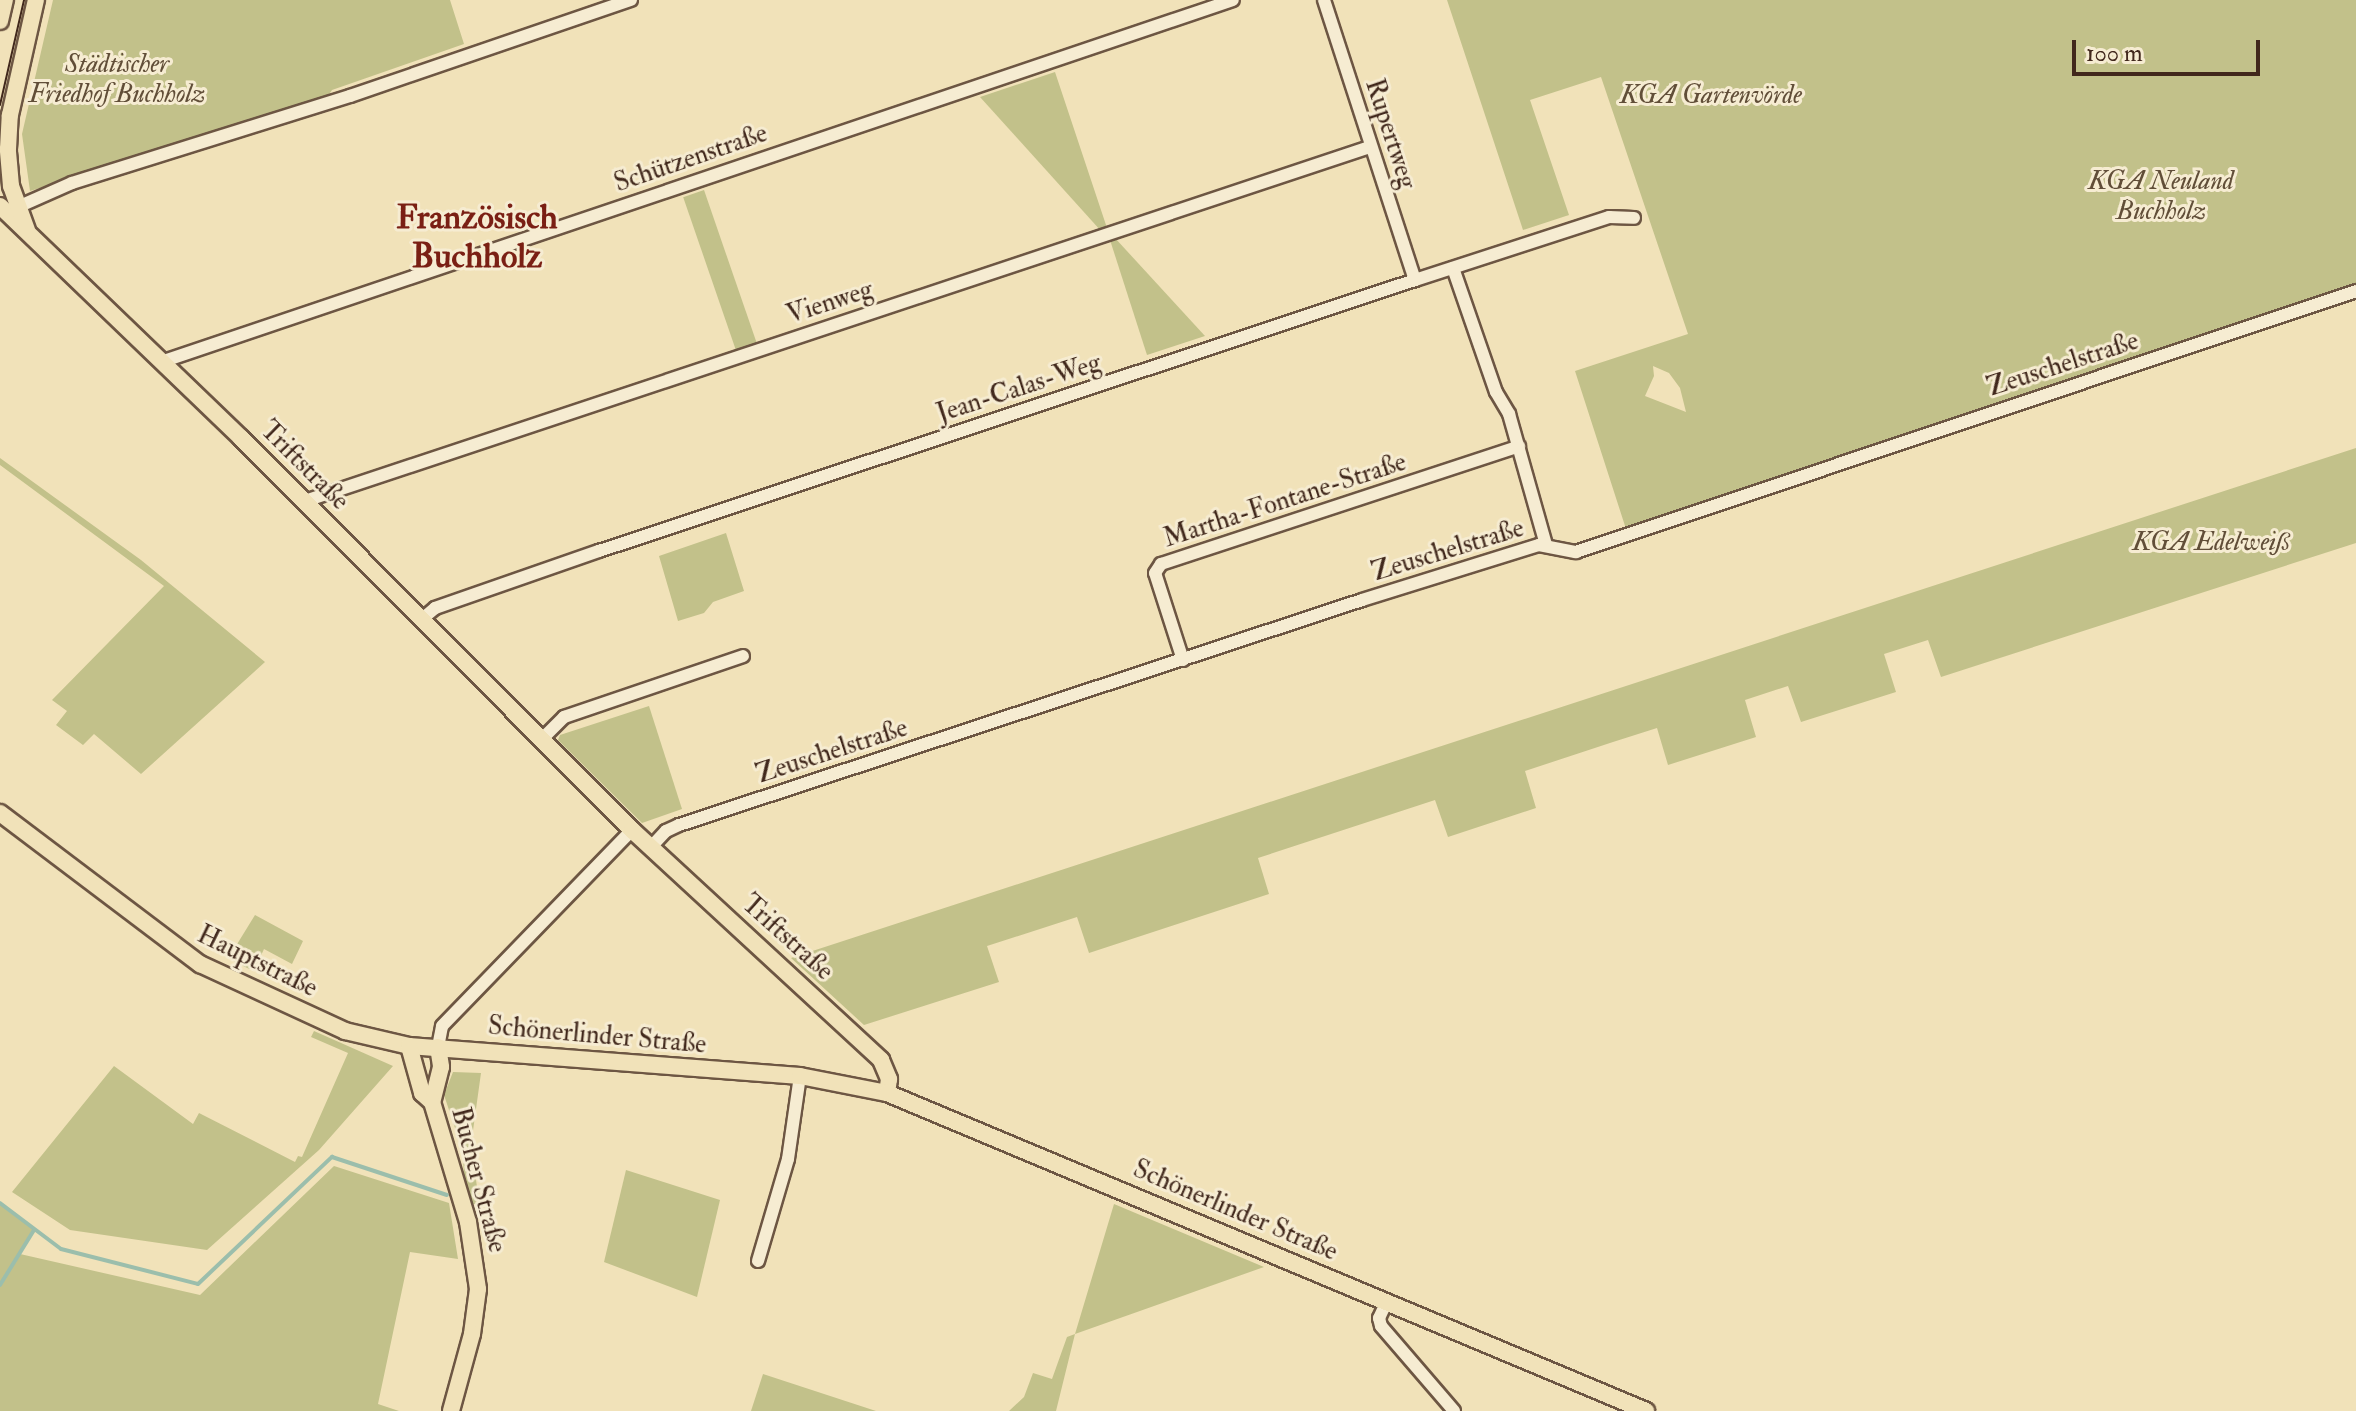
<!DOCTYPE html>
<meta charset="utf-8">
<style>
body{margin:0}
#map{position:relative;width:2356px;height:1411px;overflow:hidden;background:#f1e2b9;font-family:"IM FELL Double Pica",serif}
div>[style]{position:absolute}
.green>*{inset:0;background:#c2c18a;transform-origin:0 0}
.stream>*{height:4px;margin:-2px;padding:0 2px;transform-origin:2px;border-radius:2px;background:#9bbeac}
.roads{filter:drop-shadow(2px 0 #6d5643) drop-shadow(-2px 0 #6d5643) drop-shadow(0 2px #6d5643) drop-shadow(0 -2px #6d5643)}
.minor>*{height:12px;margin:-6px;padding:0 6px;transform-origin:6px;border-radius:6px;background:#f6ecd2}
.major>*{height:16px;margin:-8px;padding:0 8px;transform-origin:8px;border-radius:8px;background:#f1e2b9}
.tram>*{height:2px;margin:-1px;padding:0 1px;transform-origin:1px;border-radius:1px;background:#41281c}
span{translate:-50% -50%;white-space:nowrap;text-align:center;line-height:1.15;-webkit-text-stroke:6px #f6ecd2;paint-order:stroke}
.park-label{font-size:26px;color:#614e38;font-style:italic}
.street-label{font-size:26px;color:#41281c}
.district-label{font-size:34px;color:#7a1f14;font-weight:700}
.scale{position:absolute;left:2072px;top:40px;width:188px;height:36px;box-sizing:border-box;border:4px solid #41281c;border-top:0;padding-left:10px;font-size:24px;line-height:28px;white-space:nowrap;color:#41281c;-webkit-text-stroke:6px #f6ecd2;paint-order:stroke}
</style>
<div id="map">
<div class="green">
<i style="clip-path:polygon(53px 0,450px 0,464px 44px,332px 90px,328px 96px,281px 114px,30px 191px,22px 134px)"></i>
<i style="clip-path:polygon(evenodd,1447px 0,2356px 0,2356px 287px,1626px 529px,1575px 371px,1688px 334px,1601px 77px,1530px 100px,1569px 215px,1523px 230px,1447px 0,1653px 366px,1669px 373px,1680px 388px,1686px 412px,1645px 396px,1654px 376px,1653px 366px)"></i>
<i style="clip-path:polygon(1055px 72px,1107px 228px,1101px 231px,980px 97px)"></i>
<i style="left:704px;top:190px;width:163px;height:22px;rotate:71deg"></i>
<i style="clip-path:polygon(1115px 238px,1205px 336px,1147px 355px,1110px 240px)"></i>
<i style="clip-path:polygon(2356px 448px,2356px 543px,1941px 677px,1928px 640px,1884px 654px,1896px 692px,1801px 722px,1788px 686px,1745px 700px,1756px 737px,1668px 765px,1657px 728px,1613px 742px,1525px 771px,1536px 808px,1448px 837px,1435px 800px,1258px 858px,1269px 894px,1089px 953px,1077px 917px,987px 946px,999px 982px,864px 1025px,791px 958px)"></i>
<i style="clip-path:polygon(0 458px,141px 560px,265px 662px,141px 774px,94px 734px,83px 745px,56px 725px,67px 711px,52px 700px,164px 586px,0 465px)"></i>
<i style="clip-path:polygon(726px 533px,744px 591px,713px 602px,704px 613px,678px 621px,659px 556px)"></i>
<i style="clip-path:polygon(649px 706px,682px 809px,642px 823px,558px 740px,560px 735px)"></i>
<i style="clip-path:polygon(255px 915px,303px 941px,292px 964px,264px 949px,254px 971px,234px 962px,231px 954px)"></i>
<i style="clip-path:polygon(314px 1031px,393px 1066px,319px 1150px,207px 1250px,70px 1230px,12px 1192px,114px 1066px,193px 1124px,199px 1113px,295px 1162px,298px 1156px,302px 1157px,348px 1053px,311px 1037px)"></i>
<i style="clip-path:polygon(453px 1072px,481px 1073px,471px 1145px,479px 1201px,476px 1204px,470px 1204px,465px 1186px,462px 1149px,444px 1095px)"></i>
<i style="clip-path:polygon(334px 1166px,449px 1203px,458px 1259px,410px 1252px,378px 1404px,399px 1411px,0 1411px,0 1203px,34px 1230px,20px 1254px,200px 1295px)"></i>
<i style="clip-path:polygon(626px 1170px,720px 1200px,697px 1297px,604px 1262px)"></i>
<i style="clip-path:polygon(1114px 1204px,1264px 1267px,1075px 1334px,1056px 1411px,1009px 1411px,1024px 1397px,1033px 1373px,1052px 1379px,1067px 1337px,1075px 1334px)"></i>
<i style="clip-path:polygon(763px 1374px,876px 1411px,751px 1411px)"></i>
</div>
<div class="stream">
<i style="left:0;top:1203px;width:76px;rotate:37deg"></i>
<i style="left:61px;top:1249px;width:141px;rotate:14.3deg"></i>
<i style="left:198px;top:1284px;width:185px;rotate:-43.5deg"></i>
<i style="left:332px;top:1157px;width:121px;rotate:18.3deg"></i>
<i style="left:0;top:1285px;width:65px;rotate:-58.3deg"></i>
</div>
<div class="roads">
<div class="minor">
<i style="left:1324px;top:0;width:294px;rotate:72deg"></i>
<i style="left:13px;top:209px;width:64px;rotate:-23.8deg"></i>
<i style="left:72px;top:183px;width:291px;rotate:-17.4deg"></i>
<i style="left:350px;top:96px;width:297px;rotate:-18.9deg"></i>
<i style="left:1453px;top:268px;width:131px;rotate:70.9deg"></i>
<i style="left:1496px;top:392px;width:26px;rotate:59deg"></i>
<i style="left:1509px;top:414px;width:136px;rotate:74.2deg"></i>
<i style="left:164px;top:361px;width:1128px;rotate:-18.66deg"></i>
<i style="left:305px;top:501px;width:1122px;rotate:-18.39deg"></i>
<i style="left:422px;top:619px;width:17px;rotate:-40deg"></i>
<i style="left:435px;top:608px;width:174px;rotate:-19.2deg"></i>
<i style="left:599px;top:551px;width:860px;rotate:-18.37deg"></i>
<i style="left:1415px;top:280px;width:204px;rotate:-18deg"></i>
<i style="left:1609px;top:217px;width:25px;rotate:2deg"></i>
<i style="left:1183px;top:660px;width:91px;rotate:-107.8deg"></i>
<i style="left:1155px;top:573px;width:11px;rotate:-56deg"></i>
<i style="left:1161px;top:564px;width:377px;rotate:-18.2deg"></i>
<i style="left:541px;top:740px;width:33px;rotate:-45deg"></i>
<i style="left:564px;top:717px;width:189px;rotate:-18.8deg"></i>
<i style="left:651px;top:847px;width:22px;rotate:-47deg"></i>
<i style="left:666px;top:831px;width:14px;rotate:-25deg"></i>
<i style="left:679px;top:825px;width:719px;rotate:-18.23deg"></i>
<i style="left:1362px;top:600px;width:185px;rotate:-17.3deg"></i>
<i style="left:1539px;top:545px;width:38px;rotate:11deg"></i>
<i style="left:1576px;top:552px;width:823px;rotate:-18.5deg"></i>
<i style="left:438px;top:1047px;width:21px;rotate:-79deg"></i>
<i style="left:442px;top:1026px;width:273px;rotate:-45.9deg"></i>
<i style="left:758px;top:1261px;width:106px;rotate:-73.6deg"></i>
<i style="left:788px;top:1159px;width:84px;rotate:-81.8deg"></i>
<i style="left:1387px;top:1301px;width:19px;rotate:115deg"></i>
<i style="left:1379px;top:1318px;width:8px;rotate:76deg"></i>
<i style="left:1381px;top:1326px;width:112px;rotate:49.3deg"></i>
</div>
<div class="major">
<i style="left:0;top:21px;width:22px;rotate:-77deg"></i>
<i style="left:0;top:206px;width:335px;rotate:43.9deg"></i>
<i style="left:241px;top:438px;width:554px;rotate:45.07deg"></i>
<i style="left:632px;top:830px;width:339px;rotate:42.7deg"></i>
<i style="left:881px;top:1060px;width:21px;rotate:67deg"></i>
<i style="left:889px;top:1079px;width:14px;rotate:98deg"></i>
<i style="left:27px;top:230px;width:47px;rotate:-110deg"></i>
<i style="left:11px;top:186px;width:37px;rotate:-95deg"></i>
<i style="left:8px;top:149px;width:34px;rotate:-87deg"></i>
<i style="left:10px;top:115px;width:118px;rotate:-77.3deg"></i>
<i style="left:0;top:813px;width:251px;rotate:37.1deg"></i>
<i style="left:200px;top:964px;width:160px;rotate:24.8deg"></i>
<i style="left:345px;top:1031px;width:66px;rotate:13.2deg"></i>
<i style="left:409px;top:1046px;width:392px;rotate:4.4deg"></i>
<i style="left:800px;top:1076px;width:89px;rotate:11.1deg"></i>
<i style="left:887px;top:1093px;width:823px;rotate:22.73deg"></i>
<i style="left:409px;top:1046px;width:49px;rotate:74.5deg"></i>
<i style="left:422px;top:1093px;width:13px;rotate:42deg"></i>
<i style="left:438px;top:1047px;width:20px;rotate:81deg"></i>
<i style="left:441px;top:1067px;width:36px;rotate:104deg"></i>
<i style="left:432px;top:1102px;width:125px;rotate:73.3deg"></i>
<i style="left:468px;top:1222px;width:68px;rotate:81.5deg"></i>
<i style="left:478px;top:1289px;width:45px;rotate:97.6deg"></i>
<i style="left:472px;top:1334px;width:80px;rotate:105.3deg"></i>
</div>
</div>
<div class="tram">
<i style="left:0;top:105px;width:108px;rotate:-77.1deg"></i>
</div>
<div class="park-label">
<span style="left:117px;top:80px">Städtischer<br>Friedhof Buchholz</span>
<span style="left:1711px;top:96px">KGA Gartenvörde</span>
<span style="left:2161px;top:197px">KGA Neuland<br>Buchholz</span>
<span style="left:2211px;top:543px">KGA Edelweiß</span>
</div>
<div class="street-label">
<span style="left:1390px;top:134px;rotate:72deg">Rupertweg</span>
<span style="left:691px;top:159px;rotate:-19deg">Schützenstraße</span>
<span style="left:830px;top:303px;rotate:-18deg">Vienweg</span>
<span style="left:2063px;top:365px;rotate:-18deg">Zeuschelstraße</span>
<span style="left:1019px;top:389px;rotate:-18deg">Jean-Calas-Weg</span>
<span style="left:304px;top:466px;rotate:45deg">Triftstraße</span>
<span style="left:1285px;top:501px;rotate:-18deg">Martha-Fontane-Straße</span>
<span style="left:1448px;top:551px;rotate:-17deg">Zeuschelstraße</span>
<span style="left:832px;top:752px;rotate:-18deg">Zeuschelstraße</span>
<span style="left:787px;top:938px;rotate:42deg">Triftstraße</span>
<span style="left:257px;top:962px;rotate:26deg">Hauptstraße</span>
<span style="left:597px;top:1036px;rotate:5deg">Schönerlinder Straße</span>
<span style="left:478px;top:1180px;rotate:75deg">Bucher Straße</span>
<span style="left:1235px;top:1211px;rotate:23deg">Schönerlinder Straße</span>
</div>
<div class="district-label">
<span style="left:477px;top:237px">Französisch<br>Buchholz</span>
</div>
<div class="scale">100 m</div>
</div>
